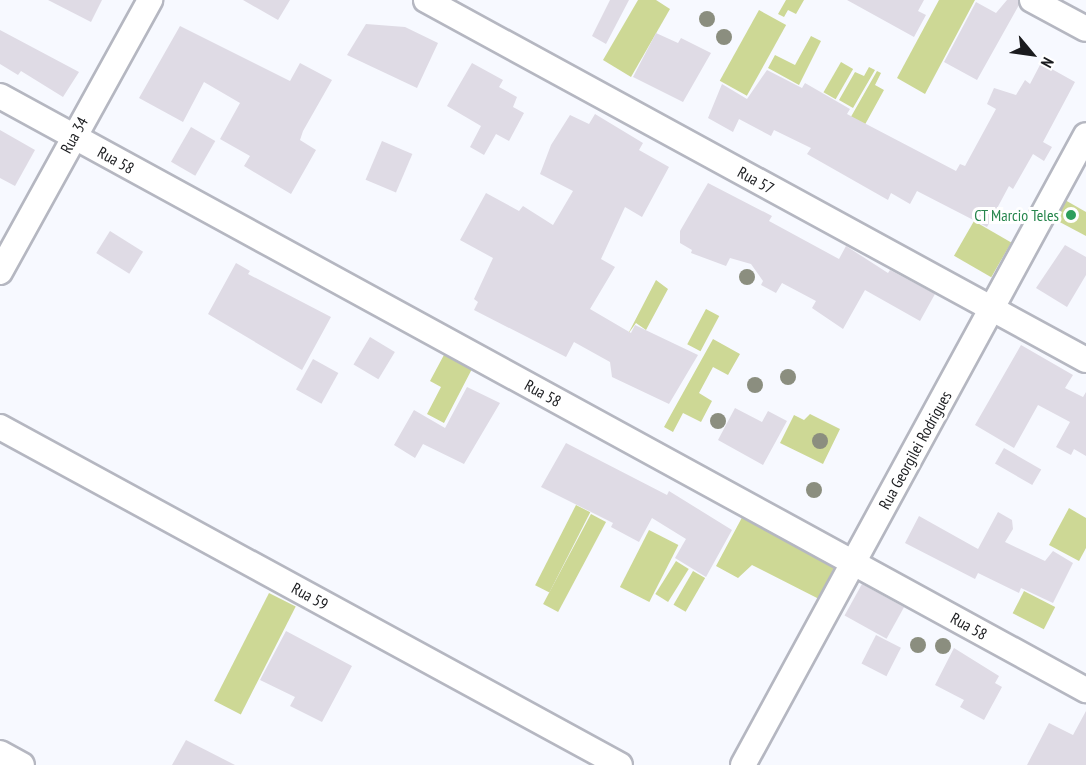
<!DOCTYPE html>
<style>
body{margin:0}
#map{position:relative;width:1086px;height:765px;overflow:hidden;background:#f7f9ff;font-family:"PT Sans Narrow",sans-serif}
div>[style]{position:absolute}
.green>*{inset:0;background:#cdd895;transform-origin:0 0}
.building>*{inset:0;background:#dfdbe5;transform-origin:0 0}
.roads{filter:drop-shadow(2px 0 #b5b7c1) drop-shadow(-2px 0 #b5b7c1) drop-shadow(0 2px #b5b7c1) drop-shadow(0 -2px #b5b7c1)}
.minor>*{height:24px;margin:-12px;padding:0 12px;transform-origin:12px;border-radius:12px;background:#fff}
.trees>*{width:16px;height:16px;margin:-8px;border-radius:50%;background:#8b8e7f}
.dots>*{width:16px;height:16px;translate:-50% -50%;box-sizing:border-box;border:3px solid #fff;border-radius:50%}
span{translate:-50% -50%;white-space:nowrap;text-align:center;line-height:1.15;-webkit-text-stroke:6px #fff;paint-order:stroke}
.street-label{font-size:16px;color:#1a1b1e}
.leisure-label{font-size:16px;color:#27864d}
.right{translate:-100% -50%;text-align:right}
.north{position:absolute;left:1002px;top:24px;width:60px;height:60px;-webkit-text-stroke:4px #fff;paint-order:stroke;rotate:119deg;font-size:16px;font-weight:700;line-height:24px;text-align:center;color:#1a1b1e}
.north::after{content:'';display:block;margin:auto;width:21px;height:27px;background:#1a1b1e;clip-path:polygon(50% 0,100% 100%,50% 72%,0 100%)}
</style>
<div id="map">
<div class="green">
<i style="clip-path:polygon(638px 0,656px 0,670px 9px,631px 77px,603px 60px)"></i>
<i style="clip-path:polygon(786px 0,804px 0,796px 14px,788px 10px,784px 17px,778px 14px)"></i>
<i style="clip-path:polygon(939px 0,975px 0,925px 94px,897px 78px)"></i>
<i style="left:759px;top:10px;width:31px;height:81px;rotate:29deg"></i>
<i style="clip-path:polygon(811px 36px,821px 41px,799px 85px,768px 68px,775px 55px,795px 65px)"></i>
<i style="left:841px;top:62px;width:14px;height:35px;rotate:30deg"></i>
<i style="clip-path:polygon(869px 67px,875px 70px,853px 108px,839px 100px,855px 72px,864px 76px)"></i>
<i style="clip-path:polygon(877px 71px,881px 73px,875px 85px,884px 90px,862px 130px,848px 122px)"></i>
<i style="clip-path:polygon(1065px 200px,1086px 212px,1086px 236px,1054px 219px)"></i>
<i style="left:974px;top:221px;width:43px;height:40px;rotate:30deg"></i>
<i style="clip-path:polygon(656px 280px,668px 289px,646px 330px,636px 323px,628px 334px)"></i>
<i style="left:706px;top:309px;width:15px;height:40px;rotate:28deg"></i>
<i style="clip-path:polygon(713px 339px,740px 354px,728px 375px,713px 367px,699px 393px,712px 401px,701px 422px,683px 413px,673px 432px,664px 427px)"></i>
<i style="clip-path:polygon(445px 353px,473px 367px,444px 423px,427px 414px,441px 387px,430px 381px)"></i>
<i style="clip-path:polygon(810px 414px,840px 429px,823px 464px,780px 443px,794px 415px,804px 420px)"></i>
<i style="left:576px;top:505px;width:16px;height:90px;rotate:27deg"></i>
<i style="clip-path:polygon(1069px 508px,1086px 518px,1086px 548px,1079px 561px,1049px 545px)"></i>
<i style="clip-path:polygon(746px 510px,837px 561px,819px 599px,752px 565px,738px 578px,716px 566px)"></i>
<i style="left:591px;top:514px;width:17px;height:102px;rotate:28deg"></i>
<i style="left:649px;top:530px;width:33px;height:64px;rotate:27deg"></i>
<i style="left:676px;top:561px;width:15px;height:39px;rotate:32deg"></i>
<i style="left:693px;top:571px;width:14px;height:39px;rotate:30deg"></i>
<i style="left:1024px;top:591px;width:35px;height:25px;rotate:27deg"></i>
<i style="left:269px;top:593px;width:30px;height:121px;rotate:27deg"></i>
</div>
<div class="building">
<i style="clip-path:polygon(48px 0,102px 0,91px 22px)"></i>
<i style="clip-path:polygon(243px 0,290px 0,278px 20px)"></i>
<i style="clip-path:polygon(610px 0,629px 0,606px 44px,592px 36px)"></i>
<i style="clip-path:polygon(847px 0,924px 0,918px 11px,926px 15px,914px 37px)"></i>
<i style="clip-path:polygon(1007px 0,1018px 0,1019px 5px,977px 80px,944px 62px,976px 2px,996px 13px)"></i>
<i style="clip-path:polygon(366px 24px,405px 27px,438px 43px,417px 88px,347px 55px)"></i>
<i style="clip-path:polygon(180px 26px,290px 81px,300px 63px,332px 80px,303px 131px,300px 140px,316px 150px,291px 194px,244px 166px,250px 156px,220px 139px,240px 103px,204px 82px,183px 122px,139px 98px)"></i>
<i style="clip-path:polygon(0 30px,79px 72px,63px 97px,21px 71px,18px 75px,0 64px)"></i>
<i style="clip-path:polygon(656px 33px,678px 43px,681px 38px,711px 53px,683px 102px,633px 77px)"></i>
<i style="clip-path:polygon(472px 63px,503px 80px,499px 87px,517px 97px,513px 107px,524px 113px,509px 141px,496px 134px,484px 155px,470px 147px,481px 126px,447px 106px)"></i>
<i style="clip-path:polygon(1041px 63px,1075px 82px,1043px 142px,1052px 147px,1044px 161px,1033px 154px,1013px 189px,1009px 186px,987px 227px,917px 191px,910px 204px,891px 193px,888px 200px,807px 154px,811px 148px,774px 130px,771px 136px,739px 119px,733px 132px,708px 118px,722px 84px,747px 99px,767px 70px,802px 88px,805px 83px,850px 109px,847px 114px,956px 171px,960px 164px,965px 166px,996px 109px,987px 104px,994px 88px,1016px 95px,1025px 80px,1030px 84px)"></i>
<i style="clip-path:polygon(595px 114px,643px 143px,639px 150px,669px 167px,642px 217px,625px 207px,601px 259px,615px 267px,590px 309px,631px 333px,635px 325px,698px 355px,669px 404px,612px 377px,610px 362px,574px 342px,566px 357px,474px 310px,478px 302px,474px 299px,493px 258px,460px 240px,486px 193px,519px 211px,523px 206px,553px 225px,573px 191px,540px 174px,551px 145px,570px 115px,589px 124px)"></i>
<i style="left:191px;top:127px;width:28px;height:40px;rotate:30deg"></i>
<i style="clip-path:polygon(0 130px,35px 150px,15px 186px,0 178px)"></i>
<i style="left:382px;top:141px;width:33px;height:42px;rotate:23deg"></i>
<i style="clip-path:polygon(708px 183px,772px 216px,769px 221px,839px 259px,846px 246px,888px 273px,890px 270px,935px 294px,920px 321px,865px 290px,843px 329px,812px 308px,816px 301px,782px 283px,776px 293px,761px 285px,763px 281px,751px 264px,730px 258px,726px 266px,691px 253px,692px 250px,680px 243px,680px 231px)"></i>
<i style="left:110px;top:231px;width:39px;height:26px;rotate:32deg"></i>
<i style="clip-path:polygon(1065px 245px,1086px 257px,1086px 275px,1067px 307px,1036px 288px)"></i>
<i style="clip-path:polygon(236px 263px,250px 271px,248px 274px,331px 317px,302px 370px,208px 314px)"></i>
<i style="left:370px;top:337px;width:29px;height:32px;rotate:31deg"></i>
<i style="clip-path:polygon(1021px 345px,1073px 375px,1065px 388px,1083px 397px,1086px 392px,1086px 456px,1074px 449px,1071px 455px,1056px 447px,1070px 422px,1038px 405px,1014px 448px,975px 425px)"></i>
<i style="left:313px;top:359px;width:29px;height:35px;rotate:29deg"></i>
<i style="clip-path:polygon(467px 387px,500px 403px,464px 464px,423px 444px,415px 458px,394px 445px,414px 410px,445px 428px)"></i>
<i style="clip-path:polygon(735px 408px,762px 422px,768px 411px,787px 421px,763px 465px,718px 440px)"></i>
<i style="clip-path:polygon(566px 443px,667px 495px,669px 491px,732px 530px,706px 577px,675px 558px,686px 539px,652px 518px,639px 542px,611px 527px,613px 523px,541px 487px)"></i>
<i style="left:1004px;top:448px;width:43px;height:18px;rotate:30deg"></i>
<i style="clip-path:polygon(998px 512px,1012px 520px,1013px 529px,1005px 542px,1045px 561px,1053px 551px,1073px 563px,1053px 603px,1021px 588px,1019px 593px,978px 573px,975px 579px,905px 543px,919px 516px,978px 549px)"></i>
<i style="left:862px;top:584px;width:48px;height:36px;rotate:29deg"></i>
<i style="clip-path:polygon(286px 631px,352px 666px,322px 722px,290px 706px,295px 697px,260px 680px)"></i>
<i style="left:876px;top:635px;width:28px;height:32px;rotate:27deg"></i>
<i style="clip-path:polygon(954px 648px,999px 676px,995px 683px,1002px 687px,984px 720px,960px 707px,964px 700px,935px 685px)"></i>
<i style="clip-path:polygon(1086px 711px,1086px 765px,1027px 765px,1049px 723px,1073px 735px)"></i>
<i style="clip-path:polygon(186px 740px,235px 765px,172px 765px)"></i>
</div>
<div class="roads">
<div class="minor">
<i style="left:426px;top:0;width:752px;rotate:28.61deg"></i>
<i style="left:1032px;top:0;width:61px;rotate:28.2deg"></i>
<i style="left:0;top:96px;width:1238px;rotate:28.68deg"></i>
<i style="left:0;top:272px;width:311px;rotate:-61.1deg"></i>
<i style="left:0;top:427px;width:706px;rotate:28.6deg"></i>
<i style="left:0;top:753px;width:25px;rotate:29deg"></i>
<i style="left:743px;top:765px;width:717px;rotate:-61.43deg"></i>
</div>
</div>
<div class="trees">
<i style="left:707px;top:19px"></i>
<i style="left:724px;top:37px"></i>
<i style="left:747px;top:277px"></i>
<i style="left:788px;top:377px"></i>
<i style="left:755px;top:385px"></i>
<i style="left:718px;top:421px"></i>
<i style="left:820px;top:441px"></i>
<i style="left:814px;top:490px"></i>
<i style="left:918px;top:645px"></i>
<i style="left:943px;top:646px"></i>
</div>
<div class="dots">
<i style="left:1071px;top:215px;background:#2e9e5b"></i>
</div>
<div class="street-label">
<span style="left:74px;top:135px;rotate:-61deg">Rua 34</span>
<span style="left:116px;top:160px;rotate:29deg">Rua 58</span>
<span style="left:756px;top:180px;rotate:29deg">Rua 57</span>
<span style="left:543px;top:393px;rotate:29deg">Rua 58</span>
<span style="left:915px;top:450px;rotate:-61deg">Rua Georgilei Rodrigues</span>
<span style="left:310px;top:596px;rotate:29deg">Rua 59</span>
<span style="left:969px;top:626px;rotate:29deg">Rua 58</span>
</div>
<div class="leisure-label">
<span class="right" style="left:1059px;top:215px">CT Marcio Teles</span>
</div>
<div class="north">N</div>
</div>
